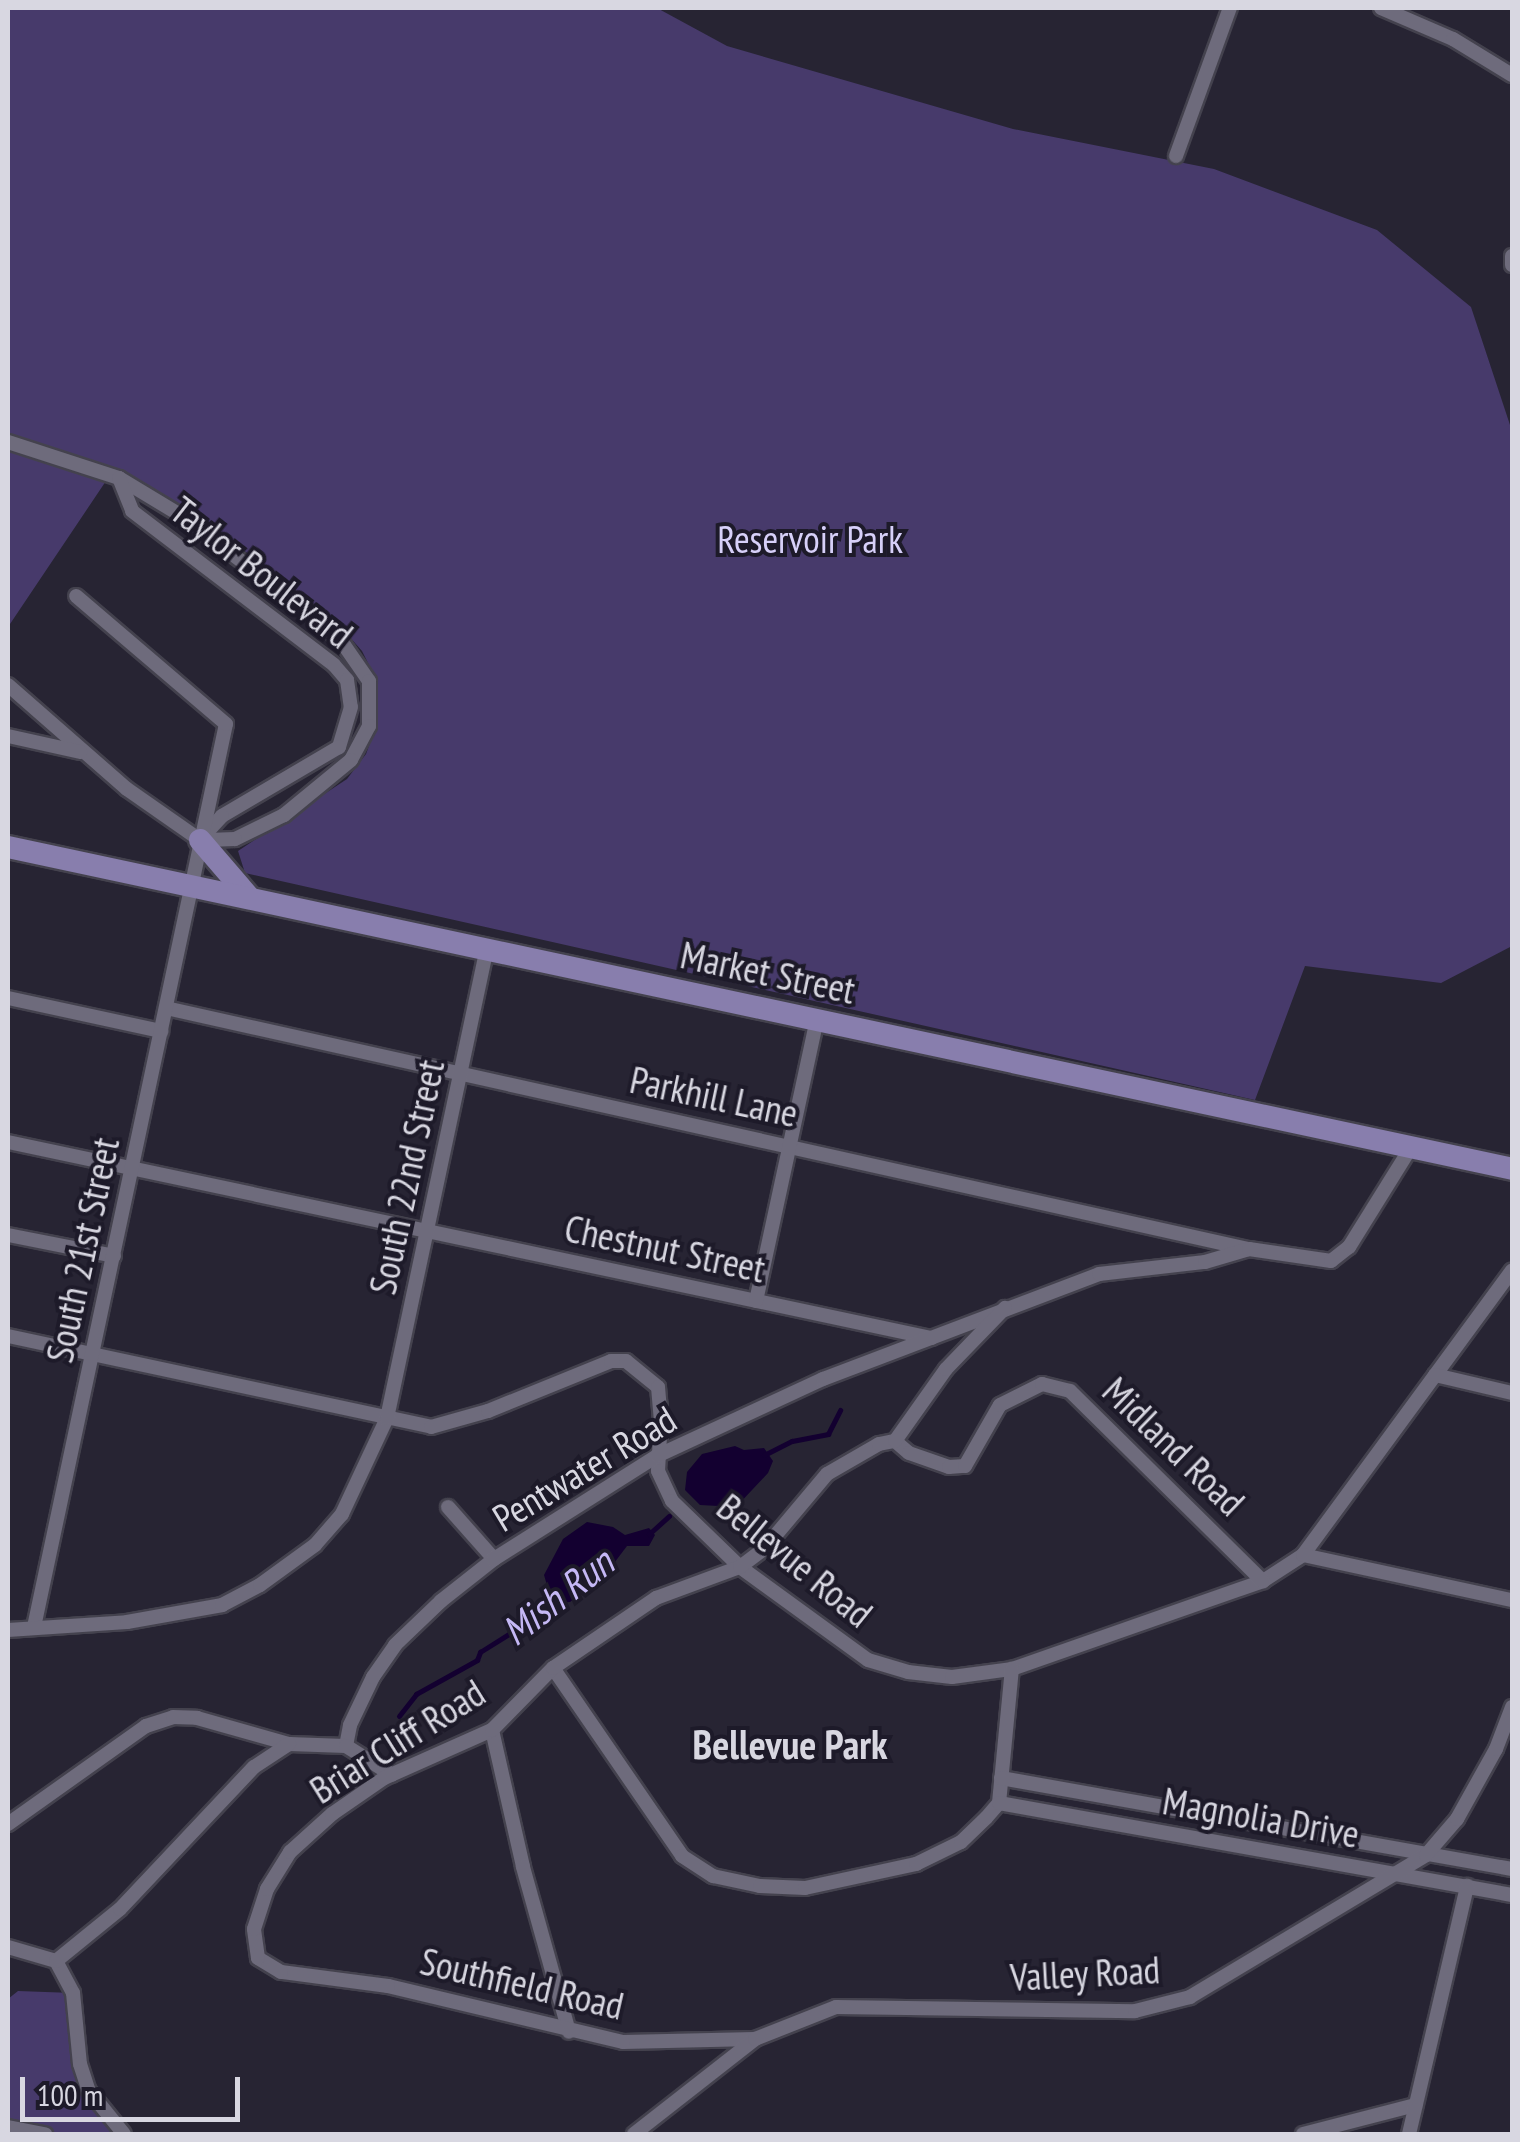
<!DOCTYPE html>
<style>
body{margin:0}
#map{position:relative;width:1520px;height:2142px;overflow:hidden;background:#272433;font-family:"PT Sans Narrow",sans-serif}
div>[style]{position:absolute}
.green>*{inset:0;background:#473a6b}
.water>*{inset:0;background:#130030}
.stream>*{height:5px;margin:-2.5px;padding:0 2.5px;transform-origin:2.5px;border-radius:2.5px;background:#130030}
.roads{filter:drop-shadow(2px 0 #44424e) drop-shadow(-2px 0 #44424e) drop-shadow(0 2px #44424e) drop-shadow(0 -2px #44424e)}
.street>*{height:14px;margin:-7px;padding:0 7px;transform-origin:7px;border-radius:7px;background:#6e6b7c}
.primary>*{height:22px;margin:-11px;padding:0 11px;transform-origin:11px;border-radius:11px;background:#887ead}
span{translate:-50% -50%;white-space:nowrap;text-align:center;line-height:1.15;-webkit-text-stroke:8px #1d1a29;paint-order:stroke}
.park-label{font-size:38px;color:#d7d0f9}
.street-label{font-size:38px;color:#d8d7e1}
.water-label{font-size:40px;color:#c5b8f5;font-style:italic}
.neighbourhood-label{font-size:40px;color:#d8d7e1;font-weight:700}
.frame{position:absolute;inset:0;border:10px solid #d8d7e1;pointer-events:none}
.scale{position:absolute;left:20px;top:2077px;width:220px;height:45px;box-sizing:border-box;border:5px solid #d8d7e1;border-top:0;padding-left:12px;font-size:30px;line-height:35px;white-space:nowrap;color:#d8d7e1;-webkit-text-stroke:8px #1d1a29;paint-order:stroke}
</style>
<div id="map">
<div class="green">
<i style="clip-path:polygon(8px 8px,657px 8px,727px 46px,1013px 129px,1214px 169px,1377px 230px,1471px 307px,1512px 431px,1512px 946px,1441px 983px,1305px 966px,1255px 1100px,245px 873px,238px 851px,347px 779px,366px 754px,377px 724px,374px 675px,362px 651px,340px 626px,191px 509px,108px 478px,8px 627px)"></i>
<i style="clip-path:polygon(18px 1991px,73px 1993px,80px 2064px,124px 2134px,45px 2134px,8px 2127px,8px 1999px)"></i>
</div>
<div class="water">
<i style="clip-path:polygon(735px 1446px,744px 1450px,764px 1448px,773px 1461px,768px 1473px,736px 1507px,700px 1505px,685px 1490px,687px 1472px,702px 1454px)"></i>
<i style="clip-path:polygon(587px 1522px,613px 1527px,625px 1535px,649px 1528px,655px 1535px,649px 1546px,627px 1546px,605px 1575px,570px 1602px,559px 1603px,549px 1592px,544px 1575px,563px 1539px)"></i>
</div>
<div class="stream">
<i style="left:764px;top:1455px;width:31px;rotate:-27deg"></i>
<i style="left:792px;top:1441px;width:37px;rotate:-11deg"></i>
<i style="left:828px;top:1434px;width:27px;rotate:-63deg"></i>
<i style="left:649px;top:1534px;width:27px;rotate:-42deg"></i>
<i style="left:399px;top:1716px;width:28px;rotate:-52deg"></i>
<i style="left:416px;top:1694px;width:70px;rotate:-29.1deg"></i>
<i style="left:477px;top:1660px;width:9px;rotate:-69deg"></i>
<i style="left:480px;top:1652px;width:66px;rotate:-32deg"></i>
<i style="left:536px;top:1617px;width:28px;rotate:-52deg"></i>
</div>
<div class="roads">
<div class="street">
<i style="left:1381px;top:8px;width:78px;rotate:23.3deg"></i>
<i style="left:1453px;top:39px;width:69px;rotate:31.4deg"></i>
<i style="left:1176px;top:156px;width:158px;rotate:-70deg"></i>
<i style="left:1512px;top:256px;width:9px;rotate:90deg"></i>
<i style="left:8px;top:442px;width:117px;rotate:18deg"></i>
<i style="left:119px;top:478px;width:74px;rotate:31.1deg"></i>
<i style="left:182px;top:516px;width:172px;rotate:37.2deg"></i>
<i style="left:319px;top:620px;width:35px;rotate:45deg"></i>
<i style="left:344px;top:645px;width:44px;rotate:55.2deg"></i>
<i style="left:369px;top:681px;width:45px;rotate:90deg"></i>
<i style="left:369px;top:726px;width:38px;rotate:118deg"></i>
<i style="left:351px;top:760px;width:87px;rotate:140.6deg"></i>
<i style="left:284px;top:815px;width:55px;rotate:153.9deg"></i>
<i style="left:235px;top:839px;width:35px;rotate:178deg"></i>
<i style="left:119px;top:478px;width:35px;rotate:68deg"></i>
<i style="left:132px;top:511px;width:254px;rotate:37.3deg"></i>
<i style="left:334px;top:665px;width:20px;rotate:49deg"></i>
<i style="left:347px;top:680px;width:27px;rotate:82deg"></i>
<i style="left:351px;top:707px;width:42px;rotate:106.7deg"></i>
<i style="left:339px;top:747px;width:136px;rotate:149.5deg"></i>
<i style="left:222px;top:816px;width:33px;rotate:133deg"></i>
<i style="left:8px;top:685px;width:158px;rotate:41.2deg"></i>
<i style="left:127px;top:789px;width:89px;rotate:34.9deg"></i>
<i style="left:8px;top:736px;width:74px;rotate:12.5deg"></i>
<i style="left:8px;top:998px;width:157px;rotate:12.2deg"></i>
<i style="left:166px;top:1008px;width:1109px;rotate:12.56deg"></i>
<i style="left:8px;top:1142px;width:944px;rotate:11.99deg"></i>
<i style="left:8px;top:1235px;width:108px;rotate:11.2deg"></i>
<i style="left:756px;top:1301px;width:289px;rotate:-77.8deg"></i>
<i style="left:8px;top:1336px;width:433px;rotate:12.1deg"></i>
<i style="left:431px;top:1427px;width:59px;rotate:-15.7deg"></i>
<i style="left:488px;top:1411px;width:133px;rotate:-22.1deg"></i>
<i style="left:611px;top:1361px;width:15px"></i>
<i style="left:626px;top:1361px;width:41px;rotate:39.1deg"></i>
<i style="left:658px;top:1387px;width:32px;rotate:85deg"></i>
<i style="left:661px;top:1419px;width:52px;rotate:93.3deg"></i>
<i style="left:658px;top:1471px;width:33px;rotate:65deg"></i>
<i style="left:672px;top:1501px;width:95px;rotate:44.1deg"></i>
<i style="left:740px;top:1567px;width:158px;rotate:36deg"></i>
<i style="left:868px;top:1660px;width:42px;rotate:16.7deg"></i>
<i style="left:908px;top:1672px;width:44px;rotate:6.5deg"></i>
<i style="left:952px;top:1677px;width:61px;rotate:-7.6deg"></i>
<i style="left:1012px;top:1669px;width:266px;rotate:-19.3deg"></i>
<i style="left:1263px;top:1581px;width:48px;rotate:-33deg"></i>
<i style="left:1303px;top:1555px;width:353px;rotate:-53.7deg"></i>
<i style="left:1435px;top:1375px;width:79px;rotate:13.2deg"></i>
<i style="left:895px;top:1441px;width:18px;rotate:41deg"></i>
<i style="left:909px;top:1453px;width:42px;rotate:19.3deg"></i>
<i style="left:949px;top:1467px;width:16px;rotate:-4deg"></i>
<i style="left:965px;top:1466px;width:70px;rotate:-60.2deg"></i>
<i style="left:1000px;top:1405px;width:47px;rotate:-26.6deg"></i>
<i style="left:1042px;top:1384px;width:29px;rotate:14deg"></i>
<i style="left:1070px;top:1391px;width:271px;rotate:44.6deg"></i>
<i style="left:448px;top:1507px;width:69px;rotate:48.5deg"></i>
<i style="left:1303px;top:1555px;width:214px;rotate:12.2deg"></i>
<i style="left:34px;top:1627px;width:923px;rotate:-78deg"></i>
<i style="left:226px;top:724px;width:197px;rotate:-139.5deg"></i>
<i style="left:8px;top:1630px;width:119px;rotate:-3.8deg"></i>
<i style="left:127px;top:1622px;width:97px;rotate:-10.1deg"></i>
<i style="left:222px;top:1605px;width:43px;rotate:-27.8deg"></i>
<i style="left:260px;top:1585px;width:68px;rotate:-36deg"></i>
<i style="left:315px;top:1545px;width:41px;rotate:-48.9deg"></i>
<i style="left:342px;top:1514px;width:106px;rotate:-64.9deg"></i>
<i style="left:387px;top:1418px;width:480px;rotate:-78deg"></i>
<i style="left:553px;top:1668px;width:228px;rotate:55.5deg"></i>
<i style="left:682px;top:1856px;width:37px;rotate:33deg"></i>
<i style="left:713px;top:1876px;width:48px;rotate:12deg"></i>
<i style="left:760px;top:1886px;width:45px;rotate:2.5deg"></i>
<i style="left:805px;top:1888px;width:114px;rotate:-12.2deg"></i>
<i style="left:916px;top:1864px;width:50px;rotate:-26.1deg"></i>
<i style="left:961px;top:1842px;width:35px;rotate:-44deg"></i>
<i style="left:986px;top:1818px;width:20px;rotate:-49deg"></i>
<i style="left:999px;top:1803px;width:135px;rotate:-84.5deg"></i>
<i style="left:492px;top:1730px;width:140px;rotate:77.2deg"></i>
<i style="left:523px;top:1867px;width:171px;rotate:74.4deg"></i>
<i style="left:346px;top:1746px;width:21px;rotate:-79deg"></i>
<i style="left:350px;top:1725px;width:53px;rotate:-64.4deg"></i>
<i style="left:373px;top:1677px;width:39px;rotate:-55deg"></i>
<i style="left:395px;top:1645px;width:64px;rotate:-43.7deg"></i>
<i style="left:441px;top:1601px;width:68px;rotate:-38.4deg"></i>
<i style="left:494px;top:1559px;width:193px;rotate:-32.3deg"></i>
<i style="left:657px;top:1456px;width:183px;rotate:-24.9deg"></i>
<i style="left:823px;top:1379px;width:295px;rotate:-20.8deg"></i>
<i style="left:1099px;top:1274px;width:107px;rotate:-6.5deg"></i>
<i style="left:1205px;top:1262px;width:46px;rotate:-16.5deg"></i>
<i style="left:1249px;top:1249px;width:83px;rotate:8.3deg"></i>
<i style="left:1331px;top:1261px;width:23px;rotate:-38deg"></i>
<i style="left:1349px;top:1247px;width:115px;rotate:-58.1deg"></i>
<i style="left:1001px;top:1778px;width:519px;rotate:10.1deg"></i>
<i style="left:999px;top:1803px;width:521px;rotate:10.17deg"></i>
<i style="left:8px;top:1824px;width:169px;rotate:-35.4deg"></i>
<i style="left:146px;top:1726px;width:28px;rotate:-18deg"></i>
<i style="left:173px;top:1717px;width:24px;rotate:2deg"></i>
<i style="left:197px;top:1718px;width:96px;rotate:15.8deg"></i>
<i style="left:289px;top:1744px;width:57px;rotate:2deg"></i>
<i style="left:346px;top:1746px;width:54px;rotate:32.2deg"></i>
<i style="left:8px;top:1947px;width:50px;rotate:16.3deg"></i>
<i style="left:56px;top:1961px;width:36px;rotate:62deg"></i>
<i style="left:73px;top:1993px;width:71px;rotate:84.4deg"></i>
<i style="left:80px;top:2064px;width:28px;rotate:72deg"></i>
<i style="left:89px;top:2091px;width:55px;rotate:50.9deg"></i>
<i style="left:56px;top:1961px;width:82px;rotate:-39.1deg"></i>
<i style="left:120px;top:1909px;width:195px;rotate:-46.7deg"></i>
<i style="left:254px;top:1767px;width:42px;rotate:-33.3deg"></i>
<i style="left:755px;top:2039px;width:132px;rotate:178.7deg"></i>
<i style="left:623px;top:2042px;width:242px;rotate:-166.6deg"></i>
<i style="left:388px;top:1986px;width:108px;rotate:-172.5deg"></i>
<i style="left:281px;top:1972px;width:27px;rotate:-149deg"></i>
<i style="left:258px;top:1958px;width:29px;rotate:-98deg"></i>
<i style="left:254px;top:1929px;width:42px;rotate:-72deg"></i>
<i style="left:267px;top:1889px;width:44px;rotate:-58.1deg"></i>
<i style="left:290px;top:1852px;width:57px;rotate:-42.1deg"></i>
<i style="left:332px;top:1814px;width:63px;rotate:-34.7deg"></i>
<i style="left:384px;top:1778px;width:118px;rotate:-24deg"></i>
<i style="left:492px;top:1730px;width:87px;rotate:-45.5deg"></i>
<i style="left:553px;top:1668px;width:125px;rotate:-34.2deg"></i>
<i style="left:656px;top:1598px;width:90px;rotate:-20.3deg"></i>
<i style="left:740px;top:1567px;width:30px;rotate:-37deg"></i>
<i style="left:764px;top:1549px;width:98px;rotate:-50deg"></i>
<i style="left:827px;top:1474px;width:60px;rotate:-30deg"></i>
<i style="left:879px;top:1444px;width:16px;rotate:-11deg"></i>
<i style="left:895px;top:1441px;width:88px;rotate:-54.7deg"></i>
<i style="left:946px;top:1369px;width:85px;rotate:-46deg"></i>
<i style="left:8px;top:2127px;width:38px;rotate:11deg"></i>
<i style="left:634px;top:2134px;width:154px;rotate:-38.1deg"></i>
<i style="left:755px;top:2039px;width:87px;rotate:-21.6deg"></i>
<i style="left:836px;top:2007px;width:299px;rotate:0.8deg"></i>
<i style="left:1135px;top:2011px;width:57px;rotate:-14.3deg"></i>
<i style="left:1190px;top:1997px;width:275px;rotate:-31deg"></i>
<i style="left:1426px;top:1855px;width:48px;rotate:-49.3deg"></i>
<i style="left:1457px;top:1819px;width:80px;rotate:-60.9deg"></i>
<i style="left:1496px;top:1749px;width:45px;rotate:-69.1deg"></i>
<i style="left:1303px;top:2134px;width:116px;rotate:-14.5deg"></i>
<i style="left:1409px;top:2134px;width:255px;rotate:-76.8deg"></i>
</div>
<div class="primary">
<i style="left:200px;top:840px;width:75px;rotate:49.3deg"></i>
<i style="left:8px;top:847px;width:1538px;rotate:12.08deg"></i>
</div>
</div>
<div class="park-label">
<span style="left:810px;top:539px">Reservoir Park</span>
</div>
<div class="street-label">
<span style="left:262px;top:572px;rotate:38deg">Taylor Boulevard</span>
<span style="left:768px;top:972px;rotate:12deg">Market Street</span>
<span style="left:714px;top:1096px;rotate:12deg">Parkhill Lane</span>
<span style="left:406px;top:1177px;rotate:-78deg">South 22nd Street</span>
<span style="left:665px;top:1248px;rotate:12deg">Chestnut Street</span>
<span style="left:82px;top:1250px;rotate:-78deg">South 21st Street</span>
<span style="left:1174px;top:1446px;rotate:44deg">Midland Road</span>
<span style="left:584px;top:1468px;rotate:-31deg">Pentwater Road</span>
<span style="left:795px;top:1560px;rotate:39deg">Bellevue Road</span>
<span style="left:397px;top:1741px;rotate:-32deg">Briar Cliff Road</span>
<span style="left:1261px;top:1817px;rotate:10deg">Magnolia Drive</span>
<span style="left:1085px;top:1973px;rotate:-3deg">Valley Road</span>
<span style="left:522px;top:1983px;rotate:13deg">Southfield Road</span>
</div>
<div class="water-label">
<span style="left:557px;top:1596px;rotate:-38deg">Mish Run</span>
</div>
<div class="neighbourhood-label">
<span style="left:790px;top:1744px">Bellevue Park</span>
</div>
<div class="frame"></div>
<div class="scale">100 m</div>
</div>
